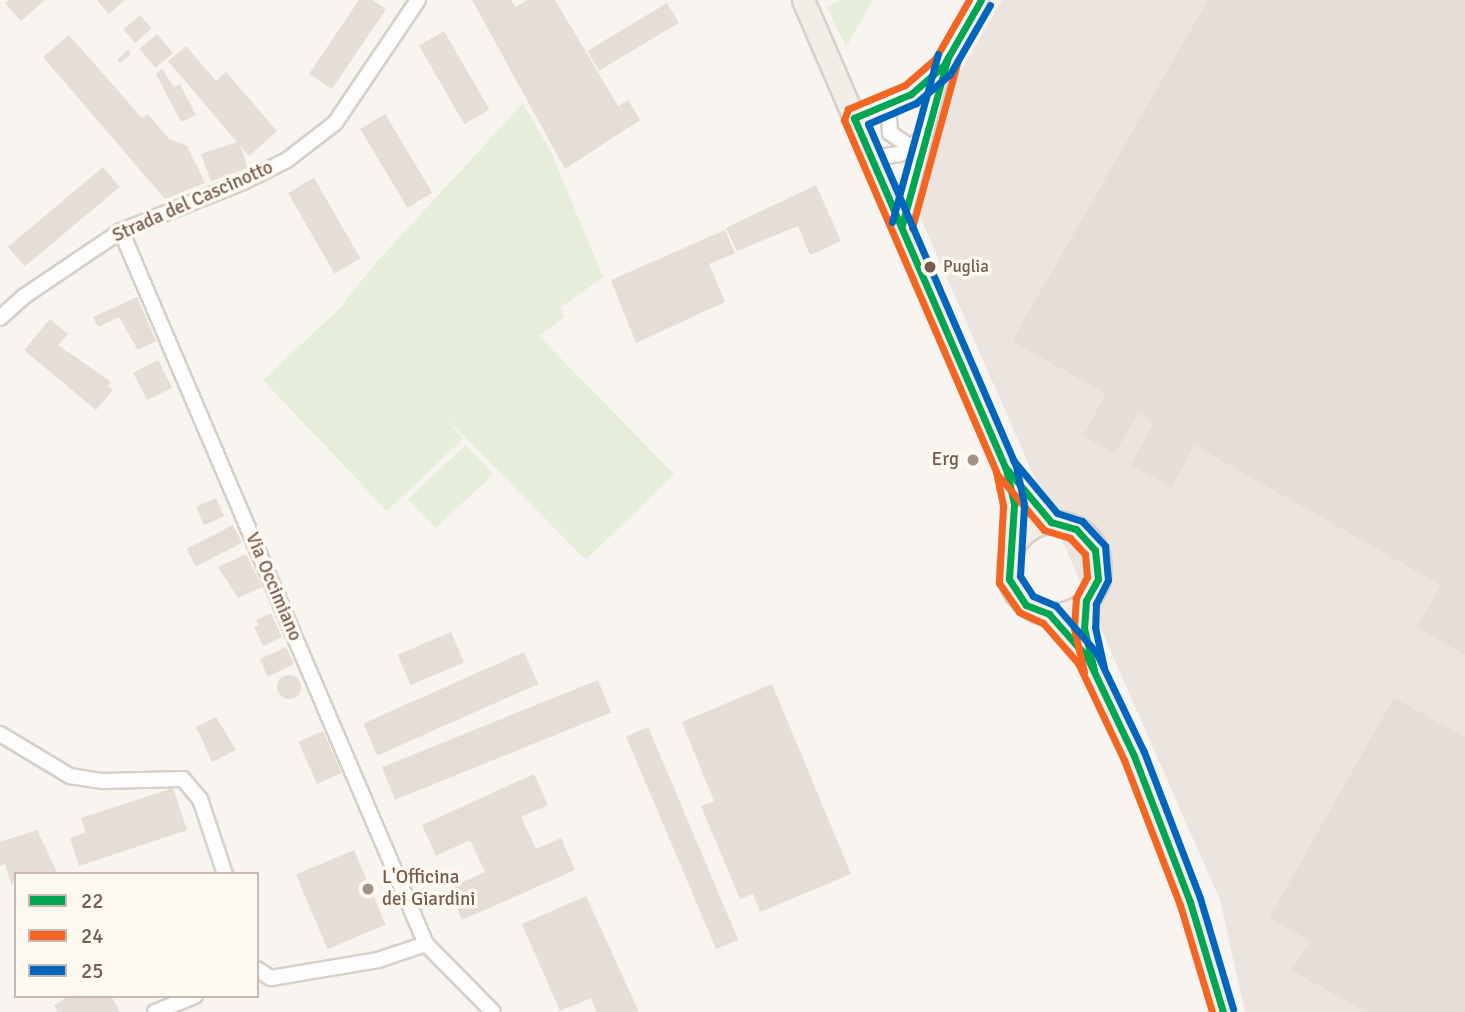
<!DOCTYPE html>
<style>
body{margin:0}
#map{position:relative;width:1465px;height:1012px;overflow:hidden;background:#f8f4ef;font-family:Signika,sans-serif}
div>[style]{position:absolute}
.industrial>*{inset:0;background:#ebe4df}
.green>*{inset:0;background:#e6eeda;transform-origin:0 0}
.building>*{inset:0;background:#e5ddd6;transform-origin:0 0}
.round{border-radius:50%}
.roads{filter:drop-shadow(2px 0 #d6d0ca) drop-shadow(-2px 0 #d6d0ca) drop-shadow(0 2px #d6d0ca) drop-shadow(0 -2px #d6d0ca)}
.street>*{height:14px;margin:-7px;padding:0 7px;transform-origin:7px;border-radius:7px;background:#fefdfd}
.primary>*{height:21px;margin:-10.5px;padding:0 10.5px;transform-origin:10.5px;border-radius:10.5px;background:#f2eee7}
.primary>.ring{margin:-10.5px;padding:0;box-sizing:content-box;background:none;border:21px solid #f2eee7;border-radius:50%}
.bus-1>*{height:7px;margin:-3.5px;padding:0 3.5px;transform-origin:3.5px;border-radius:3.5px;background:#00a651}
.bus-2>*{height:7px;margin:-3.5px;padding:0 3.5px;transform-origin:3.5px;border-radius:3.5px;background:#f26522}
.bus-3>*{height:7px;margin:-3.5px;padding:0 3.5px;transform-origin:3.5px;border-radius:3.5px;background:#0065bd}
.dots>*{width:19px;height:19px;translate:-50% -50%;box-sizing:border-box;border:4px solid #fef9f1;border-radius:50%}
span{translate:-50% -50%;white-space:nowrap;text-align:center;line-height:1.15;-webkit-text-stroke:7px #fef9f1;paint-order:stroke}
.bus-label{font-size:17px;color:#765c4f}
.left{translate:0 -50%;text-align:left}
.street-label{font-size:19px;color:#765c4f}
.poi-label{font-size:19px;color:#765c4f}
.right{translate:-100% -50%;text-align:right}
.legend{position:absolute;left:14px;top:872px;width:245px;height:126px;box-sizing:border-box;background:#fef9f1;border:2px solid #c8bab0;margin:0;padding:9px 12px;list-style:none;font-size:21px;color:#765c4f}
.legend li{display:flex;align-items:center;gap:14px;height:35px}
.legend b{width:35px;border:2px solid #c8bab0}
</style>
<div id="map">
<div class="industrial">
<i style="clip-path:polygon(1002px 0,1465px 0,1465px 1012px,1245px 1012px,1220px 900px,918px 212px,946px 96px)"></i>
</div>
<div class="green">
<i style="clip-path:polygon(841px 0,873px 0,846px 47px,827px 7px)"></i>
<i style="clip-path:polygon(523px 103px,551px 152px,603px 277px,561px 307px,564px 317px,539px 336px,674px 474px,586px 560px,445px 417px,463px 439px,387px 511px,263px 380px,339px 309px,374px 265px)"></i>
<i style="left:466px;top:445px;width:40px;height:79px;rotate:47deg"></i>
</div>
<div class="building">
<i style="clip-path:polygon(9px 0,45px 0,21px 21px,5px 3px)"></i>
<i style="clip-path:polygon(97px 0,125px 0,109px 14px)"></i>
<i style="clip-path:polygon(359px 0,372px 0,386px 9px,332px 89px,309px 74px)"></i>
<i style="clip-path:polygon(472px 0,511px 0,515px 7px,528px 0,555px 0,618px 106px,628px 100px,640px 120px,565px 169px)"></i>
<i style="clip-path:polygon(1208px 0,1465px 0,1465px 655px,1417px 627px,1441px 585px,1194px 445px,1172px 487px,1131px 465px,1154px 422px,1138px 413px,1115px 454px,1083px 436px,1106px 394px,1012px 341px)"></i>
<i style="left:667px;top:3px;width:23px;height:93px;rotate:59deg"></i>
<i style="left:140px;top:15px;width:18px;height:22px;rotate:49deg"></i>
<i style="left:444px;top:31px;width:91px;height:29px;rotate:60deg"></i>
<i style="left:157px;top:34px;width:25px;height:23px;rotate:50deg"></i>
<i style="clip-path:polygon(69px 35px,142px 118px,148px 114px,169px 139px,187px 146px,205px 183px,165px 199px,43px 57px)"></i>
<i style="clip-path:polygon(186px 46px,216px 81px,226px 72px,277px 131px,249px 156px,240px 145px,248px 168px,211px 181px,201px 154px,237px 142px,168px 61px)"></i>
<i style="clip-path:polygon(128px 50px,131px 54px,120px 63px,117px 60px)"></i>
<i style="clip-path:polygon(162px 69px,174px 87px,180px 84px,196px 115px,181px 122px,156px 74px)"></i>
<i style="left:385px;top:114px;width:92px;height:29px;rotate:59deg"></i>
<i style="left:103px;top:167px;width:26px;height:124px;rotate:50deg"></i>
<i style="left:314px;top:178px;width:93px;height:30px;rotate:60deg"></i>
<i style="clip-path:polygon(816px 185px,841px 241px,810px 255px,798px 226px,737px 251px,726px 228px)"></i>
<i style="clip-path:polygon(725px 230px,735px 253px,709px 264px,725px 302px,636px 343px,611px 280px)"></i>
<i style="clip-path:polygon(137px 297px,156px 341px,138px 350px,119px 317px,98px 327px,93px 317px)"></i>
<i style="clip-path:polygon(50px 319px,68px 334px,58px 345px,111px 382px,108px 386px,113px 390px,96px 410px,24px 350px)"></i>
<i style="left:158px;top:360px;width:31px;height:28px;rotate:63deg"></i>
<i style="left:216px;top:498px;width:20px;height:22px;rotate:66deg"></i>
<i style="left:233px;top:525px;width:20px;height:52px;rotate:63deg"></i>
<i style="clip-path:polygon(246px 554px,262px 587px,238px 598px,218px 567px)"></i>
<i style="clip-path:polygon(271px 613px,282px 637px,263px 646px,254px 627px,259px 625px,256px 620px)"></i>
<i style="left:451px;top:632px;width:33px;height:58px;rotate:67deg"></i>
<i style="left:286px;top:647px;width:19px;height:29px;rotate:65deg"></i>
<i style="left:524px;top:652px;width:35px;height:176px;rotate:66deg"></i>
<i class="round" style="left:277px;top:675px;width:24px;height:24px"></i>
<i style="left:598px;top:680px;width:35px;height:233px;rotate:68deg"></i>
<i style="clip-path:polygon(772px 684px,851px 874px,760px 912px,753px 894px,740px 899px,701px 806px,714px 801px,682px 722px)"></i>
<i style="clip-path:polygon(1394px 698px,1465px 737px,1465px 1012px,1367px 1012px,1291px 970px,1311px 941px,1269px 918px)"></i>
<i style="clip-path:polygon(216px 717px,236px 750px,212px 762px,196px 727px)"></i>
<i style="left:648px;top:727px;width:231px;height:24px;rotate:67deg"></i>
<i style="left:323px;top:731px;width:46px;height:27px;rotate:66deg"></i>
<i style="clip-path:polygon(534px 774px,548px 805px,521px 817px,536px 849px,561px 838px,575px 870px,462px 920px,449px 888px,485px 872px,470px 840px,436px 856px,422px 825px)"></i>
<i style="clip-path:polygon(173px 788px,187px 830px,79px 866px,70px 838px,86px 832px,81px 818px)"></i>
<i style="clip-path:polygon(37px 830px,57px 872px,16px 874px,12px 886px,5px 864px,0 866px,0 842px)"></i>
<i style="left:354px;top:850px;width:81px;height:63px;rotate:67deg"></i>
<i style="clip-path:polygon(586px 896px,639px 1012px,597px 1012px,591px 998px,560px 1011px,522px 924px)"></i>
<i style="clip-path:polygon(70px 996px,111px 996px,120px 1012px,58px 1012px,54px 1005px)"></i>
</div>
<div class="roads">
<div class="street">
<i style="left:888px;top:104px;width:29px;rotate:86deg"></i>
<i style="left:890px;top:133px;width:27px;rotate:34deg"></i>
<i style="left:854px;top:118px;width:62px;rotate:-22.8deg"></i>
<i style="left:911px;top:94px;width:43px;rotate:-41.2deg"></i>
<i style="left:871px;top:158px;width:29px;rotate:-8deg"></i>
<i style="left:900px;top:154px;width:29px;rotate:-35deg"></i>
<i style="left:902px;top:225px;width:164px;rotate:-75.5deg"></i>
<i style="left:943px;top:66px;width:76px;rotate:-60.1deg"></i>
<i style="left:121px;top:231px;width:775px;rotate:66.84deg"></i>
<i style="left:0;top:318px;width:31px;rotate:-42deg"></i>
<i style="left:23px;top:297px;width:118px;rotate:-34deg"></i>
<i style="left:121px;top:231px;width:129px;rotate:-21.8deg"></i>
<i style="left:241px;top:183px;width:51px;rotate:-26.6deg"></i>
<i style="left:287px;top:160px;width:61px;rotate:-37.6deg"></i>
<i style="left:335px;top:123px;width:148px;rotate:-56deg"></i>
<i style="left:0;top:734px;width:82px;rotate:31deg"></i>
<i style="left:70px;top:776px;width:33px;rotate:9deg"></i>
<i style="left:103px;top:781px;width:80px;rotate:-1.4deg"></i>
<i style="left:183px;top:779px;width:26px;rotate:50deg"></i>
<i style="left:200px;top:799px;width:79px;rotate:71.6deg"></i>
<i style="left:257px;top:969px;width:17px;rotate:33deg"></i>
<i style="left:271px;top:978px;width:109px;rotate:-9.5deg"></i>
<i style="left:378px;top:960px;width:51px;rotate:-18.4deg"></i>
<i style="left:426px;top:944px;width:95px;rotate:45.4deg"></i>
<i style="left:155px;top:1012px;width:43px;rotate:-21.8deg"></i>
</div>
<div class="primary">
<i style="left:803px;top:0;width:511px;rotate:66.6deg"></i>
<i style="left:1006px;top:469px;width:37px;rotate:77deg"></i>
<i style="left:1014px;top:505px;width:39px;rotate:90deg"></i>
<i style="left:1012px;top:476px;width:60px;rotate:49.7deg"></i>
<i class="ring" style="left:1008px;top:522px;width:71px;height:71px"></i>
<i style="left:1086px;top:601px;width:56px;rotate:89deg"></i>
<i style="left:1049px;top:614px;width:57px;rotate:48.5deg"></i>
<i style="left:1087px;top:657px;width:110px;rotate:64.6deg"></i>
<i style="left:1134px;top:756px;width:156px;rotate:69deg"></i>
<i style="left:1190px;top:902px;width:115px;rotate:73.3deg"></i>
</div>
</div>
<div class="bus-1">
<i style="left:981px;top:0;width:76px;rotate:119.9deg"></i>
<i style="left:943px;top:66px;width:43px;rotate:138.8deg"></i>
<i style="left:911px;top:94px;width:62px;rotate:157.2deg"></i>
<i style="left:854px;top:118px;width:382px;rotate:66.6deg"></i>
<i style="left:1006px;top:469px;width:37px;rotate:77deg"></i>
<i style="left:1014px;top:505px;width:74px;rotate:93.9deg"></i>
<i style="left:1009px;top:579px;width:31px;rotate:57deg"></i>
<i style="left:1026px;top:605px;width:25px;rotate:21deg"></i>
<i style="left:1049px;top:614px;width:57px;rotate:48.5deg"></i>
<i style="left:1087px;top:657px;width:110px;rotate:64.6deg"></i>
<i style="left:1134px;top:756px;width:156px;rotate:69deg"></i>
<i style="left:1190px;top:902px;width:115px;rotate:73.3deg"></i>
<i style="left:902px;top:225px;width:174px;rotate:-74.7deg"></i>
<i style="left:1005px;top:467px;width:72px;rotate:50.1deg"></i>
<i style="left:1051px;top:522px;width:26px;rotate:16deg"></i>
<i style="left:1076px;top:529px;width:28px;rotate:48deg"></i>
<i style="left:1095px;top:550px;width:29px;rotate:84deg"></i>
<i style="left:1098px;top:579px;width:25px;rotate:119deg"></i>
<i style="left:1086px;top:601px;width:27px;rotate:94deg"></i>
<i style="left:1084px;top:628px;width:43px;rotate:76.6deg"></i>
</div>
<div class="bus-2">
<i style="left:969px;top:0;width:68px;rotate:120deg"></i>
<i style="left:935px;top:59px;width:40px;rotate:139deg"></i>
<i style="left:905px;top:85px;width:62px;rotate:157.2deg"></i>
<i style="left:848px;top:109px;width:12px;rotate:110deg"></i>
<i style="left:844px;top:120px;width:383px;rotate:66.6deg"></i>
<i style="left:996px;top:472px;width:35px;rotate:78deg"></i>
<i style="left:1003px;top:506px;width:77px;rotate:93deg"></i>
<i style="left:999px;top:583px;width:35px;rotate:55deg"></i>
<i style="left:1019px;top:612px;width:26px;rotate:25deg"></i>
<i style="left:1043px;top:623px;width:53px;rotate:48.8deg"></i>
<i style="left:1078px;top:663px;width:107px;rotate:64.6deg"></i>
<i style="left:1124px;top:760px;width:155px;rotate:68.9deg"></i>
<i style="left:1180px;top:905px;width:112px;rotate:73.3deg"></i>
<i style="left:912px;top:228px;width:174px;rotate:-74.7deg"></i>
<i style="left:997px;top:474px;width:73px;rotate:50deg"></i>
<i style="left:1044px;top:530px;width:27px;rotate:17deg"></i>
<i style="left:1070px;top:538px;width:22px;rotate:47deg"></i>
<i style="left:1085px;top:554px;width:23px;rotate:85deg"></i>
<i style="left:1087px;top:577px;width:24px;rotate:118deg"></i>
<i style="left:1076px;top:598px;width:30px;rotate:94deg"></i>
<i style="left:1074px;top:628px;width:45px;rotate:77.2deg"></i>
</div>
<div class="bus-3">
<i style="left:990px;top:5px;width:80px;rotate:120.1deg"></i>
<i style="left:950px;top:74px;width:45px;rotate:139.5deg"></i>
<i style="left:916px;top:103px;width:52px;rotate:156.4deg"></i>
<i style="left:868px;top:124px;width:373px;rotate:66.6deg"></i>
<i style="left:1016px;top:466px;width:40px;rotate:78deg"></i>
<i style="left:1024px;top:505px;width:71px;rotate:93.2deg"></i>
<i style="left:1020px;top:576px;width:24px;rotate:57deg"></i>
<i style="left:1033px;top:596px;width:25px;rotate:23deg"></i>
<i style="left:1056px;top:606px;width:61px;rotate:49deg"></i>
<i style="left:1096px;top:652px;width:111px;rotate:64.4deg"></i>
<i style="left:1144px;top:752px;width:156px;rotate:69deg"></i>
<i style="left:1200px;top:898px;width:116px;rotate:73.4deg"></i>
<i style="left:892px;top:222px;width:174px;rotate:-74.7deg"></i>
<i style="left:1013px;top:460px;width:69px;rotate:50.3deg"></i>
<i style="left:1057px;top:513px;width:26px;rotate:18deg"></i>
<i style="left:1082px;top:521px;width:34px;rotate:47deg"></i>
<i style="left:1105px;top:546px;width:34px;rotate:85deg"></i>
<i style="left:1108px;top:580px;width:27px;rotate:117deg"></i>
<i style="left:1096px;top:604px;width:23px;rotate:92deg"></i>
<i style="left:1095px;top:627px;width:42px;rotate:77.6deg"></i>
</div>
<div class="dots">
<i style="left:930px;top:267px;background:#765c4f"></i>
<i style="left:973px;top:460px;background:#a49187"></i>
<i style="left:368px;top:889px;background:#a49187"></i>
</div>
<div class="bus-label">
<span class="left" style="left:943px;top:267px">Puglia</span>
</div>
<div class="street-label">
<span style="left:193px;top:202px;rotate:-24deg">Strada del Cascinotto</span>
<span style="left:273px;top:587px;rotate:67deg">Via Occimiano</span>
</div>
<div class="poi-label">
<span class="right" style="left:959px;top:460px">Erg</span>
<span class="left" style="left:382px;top:889px">L'Officina<br>dei Giardini</span>
</div>
<ul class="legend">
<li><b style="height:9px;background:#00a651"></b>22</li>
<li><b style="height:9px;background:#f26522"></b>24</li>
<li><b style="height:9px;background:#0065bd"></b>25</li>
</ul>
</div>
